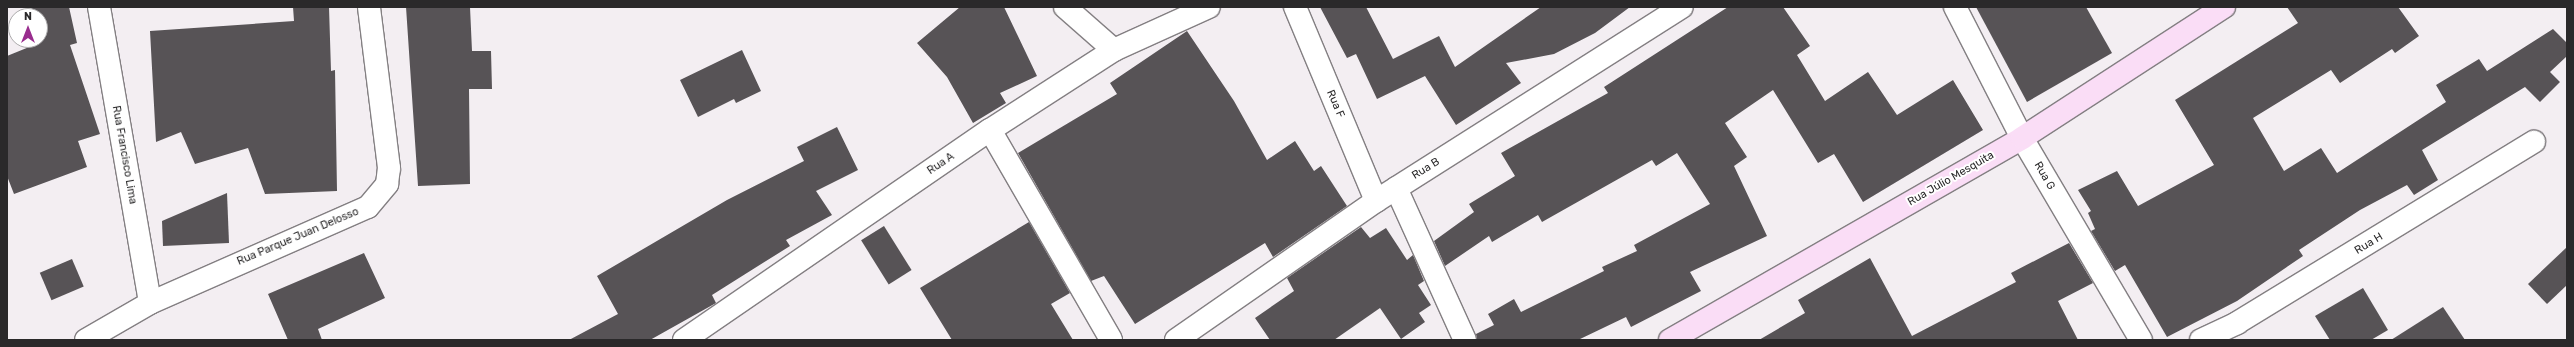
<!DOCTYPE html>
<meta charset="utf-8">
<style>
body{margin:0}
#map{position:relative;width:2574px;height:347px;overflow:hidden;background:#f3eef2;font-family:Rubik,sans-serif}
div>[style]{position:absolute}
.building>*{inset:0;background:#575356;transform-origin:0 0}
.roads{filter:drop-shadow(1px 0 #837f82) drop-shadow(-1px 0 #837f82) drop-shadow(0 1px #837f82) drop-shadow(0 -1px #837f82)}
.street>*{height:22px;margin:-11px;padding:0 11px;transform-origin:11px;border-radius:11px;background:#fff}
.secondary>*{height:22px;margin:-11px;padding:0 11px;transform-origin:11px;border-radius:11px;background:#faddf6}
span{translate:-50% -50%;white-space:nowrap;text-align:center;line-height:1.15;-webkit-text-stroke:4px #fff;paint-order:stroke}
.street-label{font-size:11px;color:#2a292a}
.frame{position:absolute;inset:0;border:8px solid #2a292a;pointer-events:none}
.north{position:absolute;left:8px;top:8px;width:40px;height:40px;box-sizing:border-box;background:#fff;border:1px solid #aaa9aa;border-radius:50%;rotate:0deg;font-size:11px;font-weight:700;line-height:16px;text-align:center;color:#2a292a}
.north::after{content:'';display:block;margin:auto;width:14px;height:18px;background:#992d8e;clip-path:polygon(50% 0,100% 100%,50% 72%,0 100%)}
</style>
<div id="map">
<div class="building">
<i style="clip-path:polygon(31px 7px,69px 7px,77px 43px,70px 45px,100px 134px,78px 141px,87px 167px,14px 194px,7px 176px,7px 56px,39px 43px,40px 16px,33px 16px)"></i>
<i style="clip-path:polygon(293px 7px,329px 7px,331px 71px,335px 70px,337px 191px,265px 194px,248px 148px,195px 164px,181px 132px,156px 142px,150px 31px,294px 21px)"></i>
<i style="clip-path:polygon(406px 7px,470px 7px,472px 51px,491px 51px,492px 89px,469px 89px,470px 184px,418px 186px)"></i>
<i style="clip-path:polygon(960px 7px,1004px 7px,1037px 76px,1000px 93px,1006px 103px,973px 123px,947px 77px,917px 43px)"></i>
<i style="clip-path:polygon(1320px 7px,1366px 7px,1393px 59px,1439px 36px,1455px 67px,1541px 7px,1630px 7px,1595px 33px,1554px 54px,1506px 63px,1521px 83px,1456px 125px,1425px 76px,1377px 99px,1356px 54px,1347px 58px)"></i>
<i style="clip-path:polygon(1728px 7px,1783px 7px,1810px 46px,1797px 55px,1825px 101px,1868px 72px,1897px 115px,1953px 80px,1983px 130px,1863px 202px,1834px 154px,1818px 163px,1773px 90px,1725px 123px,1747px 157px,1734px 166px,1767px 236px,1690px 272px,1701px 291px,1631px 327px,1626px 317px,1578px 340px,1477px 340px,1476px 334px,1494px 325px,1488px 314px,1514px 299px,1521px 312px,1604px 271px,1602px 267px,1637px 251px,1634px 245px,1710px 204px,1677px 153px,1656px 166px,1652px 160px,1542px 222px,1538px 215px,1492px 242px,1489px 236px,1445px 266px,1434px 241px,1474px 212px,1469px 204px,1515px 176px,1501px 153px,1608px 93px,1604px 87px)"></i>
<i style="clip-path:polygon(1976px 7px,2086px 7px,2112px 53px,2027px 102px)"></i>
<i style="clip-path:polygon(2287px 7px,2398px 7px,2419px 36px,2395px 53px,2392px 49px,2340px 83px,2331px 70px,2253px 118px,2284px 171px,2321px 148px,2337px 173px,2446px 102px,2436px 85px,2479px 59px,2487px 71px,2553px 29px,2567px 43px,2567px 56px,2550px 72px,2560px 82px,2540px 102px,2525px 87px,2422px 150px,2438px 180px,2414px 195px,2407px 185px,2360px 210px,2299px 250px,2303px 256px,2237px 301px,2167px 337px,2125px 265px,2115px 271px,2091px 231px,2095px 229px,2088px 213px,2091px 211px,2078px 190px,2117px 171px,2138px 206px,2214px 165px,2175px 100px,2298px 23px)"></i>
<i style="clip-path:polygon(1187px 31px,1234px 101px,1267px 160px,1295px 141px,1314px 171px,1321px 166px,1347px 206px,1273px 257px,1265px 243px,1135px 324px,1104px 276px,1091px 281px,1018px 153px,1117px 94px,1110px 83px)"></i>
<i style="clip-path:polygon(742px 50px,761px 91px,736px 103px,734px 99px,698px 117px,680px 80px)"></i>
<i style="clip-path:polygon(837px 127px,858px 170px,816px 191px,832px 215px,786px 240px,790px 246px,712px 295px,716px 303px,650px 340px,569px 340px,618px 314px,597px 276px,727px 200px,804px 161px,797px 147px)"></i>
<i style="clip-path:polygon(227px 193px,229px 243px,163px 246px,162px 221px)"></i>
<i style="clip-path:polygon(1029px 222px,1070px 293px,1051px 304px,1073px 340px,952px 340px,920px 288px)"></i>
<i style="left:884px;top:226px;width:52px;height:27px;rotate:58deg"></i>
<i style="clip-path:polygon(1361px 227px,1370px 238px,1386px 228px,1407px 260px,1413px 255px,1424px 281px,1418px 285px,1431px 305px,1419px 313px,1425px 322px,1401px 339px,1380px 308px,1334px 340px,1270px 340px,1255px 318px,1294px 291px,1287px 278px)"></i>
<i style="clip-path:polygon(2069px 243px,2093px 283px,2058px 301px,2078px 340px,1759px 340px,1805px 313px,1798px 300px,1870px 258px,1912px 336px,2016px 282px,2011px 273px)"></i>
<i style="clip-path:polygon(2567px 247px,2567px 285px,2547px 304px,2528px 284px)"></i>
<i style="clip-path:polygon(364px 253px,385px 298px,318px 329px,322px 340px,288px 340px,268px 294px)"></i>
<i style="left:72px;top:259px;width:30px;height:35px;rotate:67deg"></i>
<i style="clip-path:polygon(2363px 288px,2388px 330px,2371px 340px,2330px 340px,2315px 316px)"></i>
<i style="clip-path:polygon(2443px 307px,2465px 340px,2391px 340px)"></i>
</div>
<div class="roads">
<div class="street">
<i style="left:99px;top:7px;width:300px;rotate:80.2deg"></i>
<i style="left:1065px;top:7px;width:65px;rotate:41.3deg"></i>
<i style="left:1295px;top:7px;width:210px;rotate:67.3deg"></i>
<i style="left:1955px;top:7px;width:147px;rotate:62.9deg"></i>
<i style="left:2022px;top:138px;width:234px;rotate:59.5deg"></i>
<i style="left:990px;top:130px;width:242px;rotate:60deg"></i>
<i style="left:1396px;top:188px;width:167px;rotate:65.6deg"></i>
<i style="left:86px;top:340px;width:74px;rotate:-30deg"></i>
<i style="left:150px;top:303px;width:238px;rotate:-23.8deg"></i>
<i style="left:368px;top:207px;width:30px;rotate:-50deg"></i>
<i style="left:387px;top:184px;width:16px;rotate:-83deg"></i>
<i style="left:389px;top:168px;width:162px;rotate:-97.1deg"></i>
<i style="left:684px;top:340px;width:371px;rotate:-34.5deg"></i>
<i style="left:990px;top:130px;width:148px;rotate:-32.8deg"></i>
<i style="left:1114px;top:50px;width:104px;rotate:-24.4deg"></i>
<i style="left:1176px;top:340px;width:244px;rotate:-34.8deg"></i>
<i style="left:1376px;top:201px;width:362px;rotate:-32.4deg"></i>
<i style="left:2201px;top:340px;width:40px;rotate:-25deg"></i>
<i style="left:2237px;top:323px;width:348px;rotate:-31.4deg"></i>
</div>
<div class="secondary">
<i style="left:1670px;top:340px;width:406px;rotate:-29.8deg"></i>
<i style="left:2022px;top:138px;width:241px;rotate:-33deg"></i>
</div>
</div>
<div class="street-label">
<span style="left:1335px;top:104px;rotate:67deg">Rua F</span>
<span style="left:124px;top:155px;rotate:80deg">Rua Francisco Lima</span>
<span style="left:941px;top:164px;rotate:-34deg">Rua A</span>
<span style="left:1426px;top:169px;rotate:-32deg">Rua B</span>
<span style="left:2044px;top:176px;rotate:60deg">Rua G</span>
<span style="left:1951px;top:179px;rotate:-30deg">Rua Júlio Mesquita</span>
<span style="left:298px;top:237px;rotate:-23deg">Rua Parque Juan Delosso</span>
<span style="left:2369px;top:244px;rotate:-31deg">Rua H</span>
</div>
<div class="frame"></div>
<div class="north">N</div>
</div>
